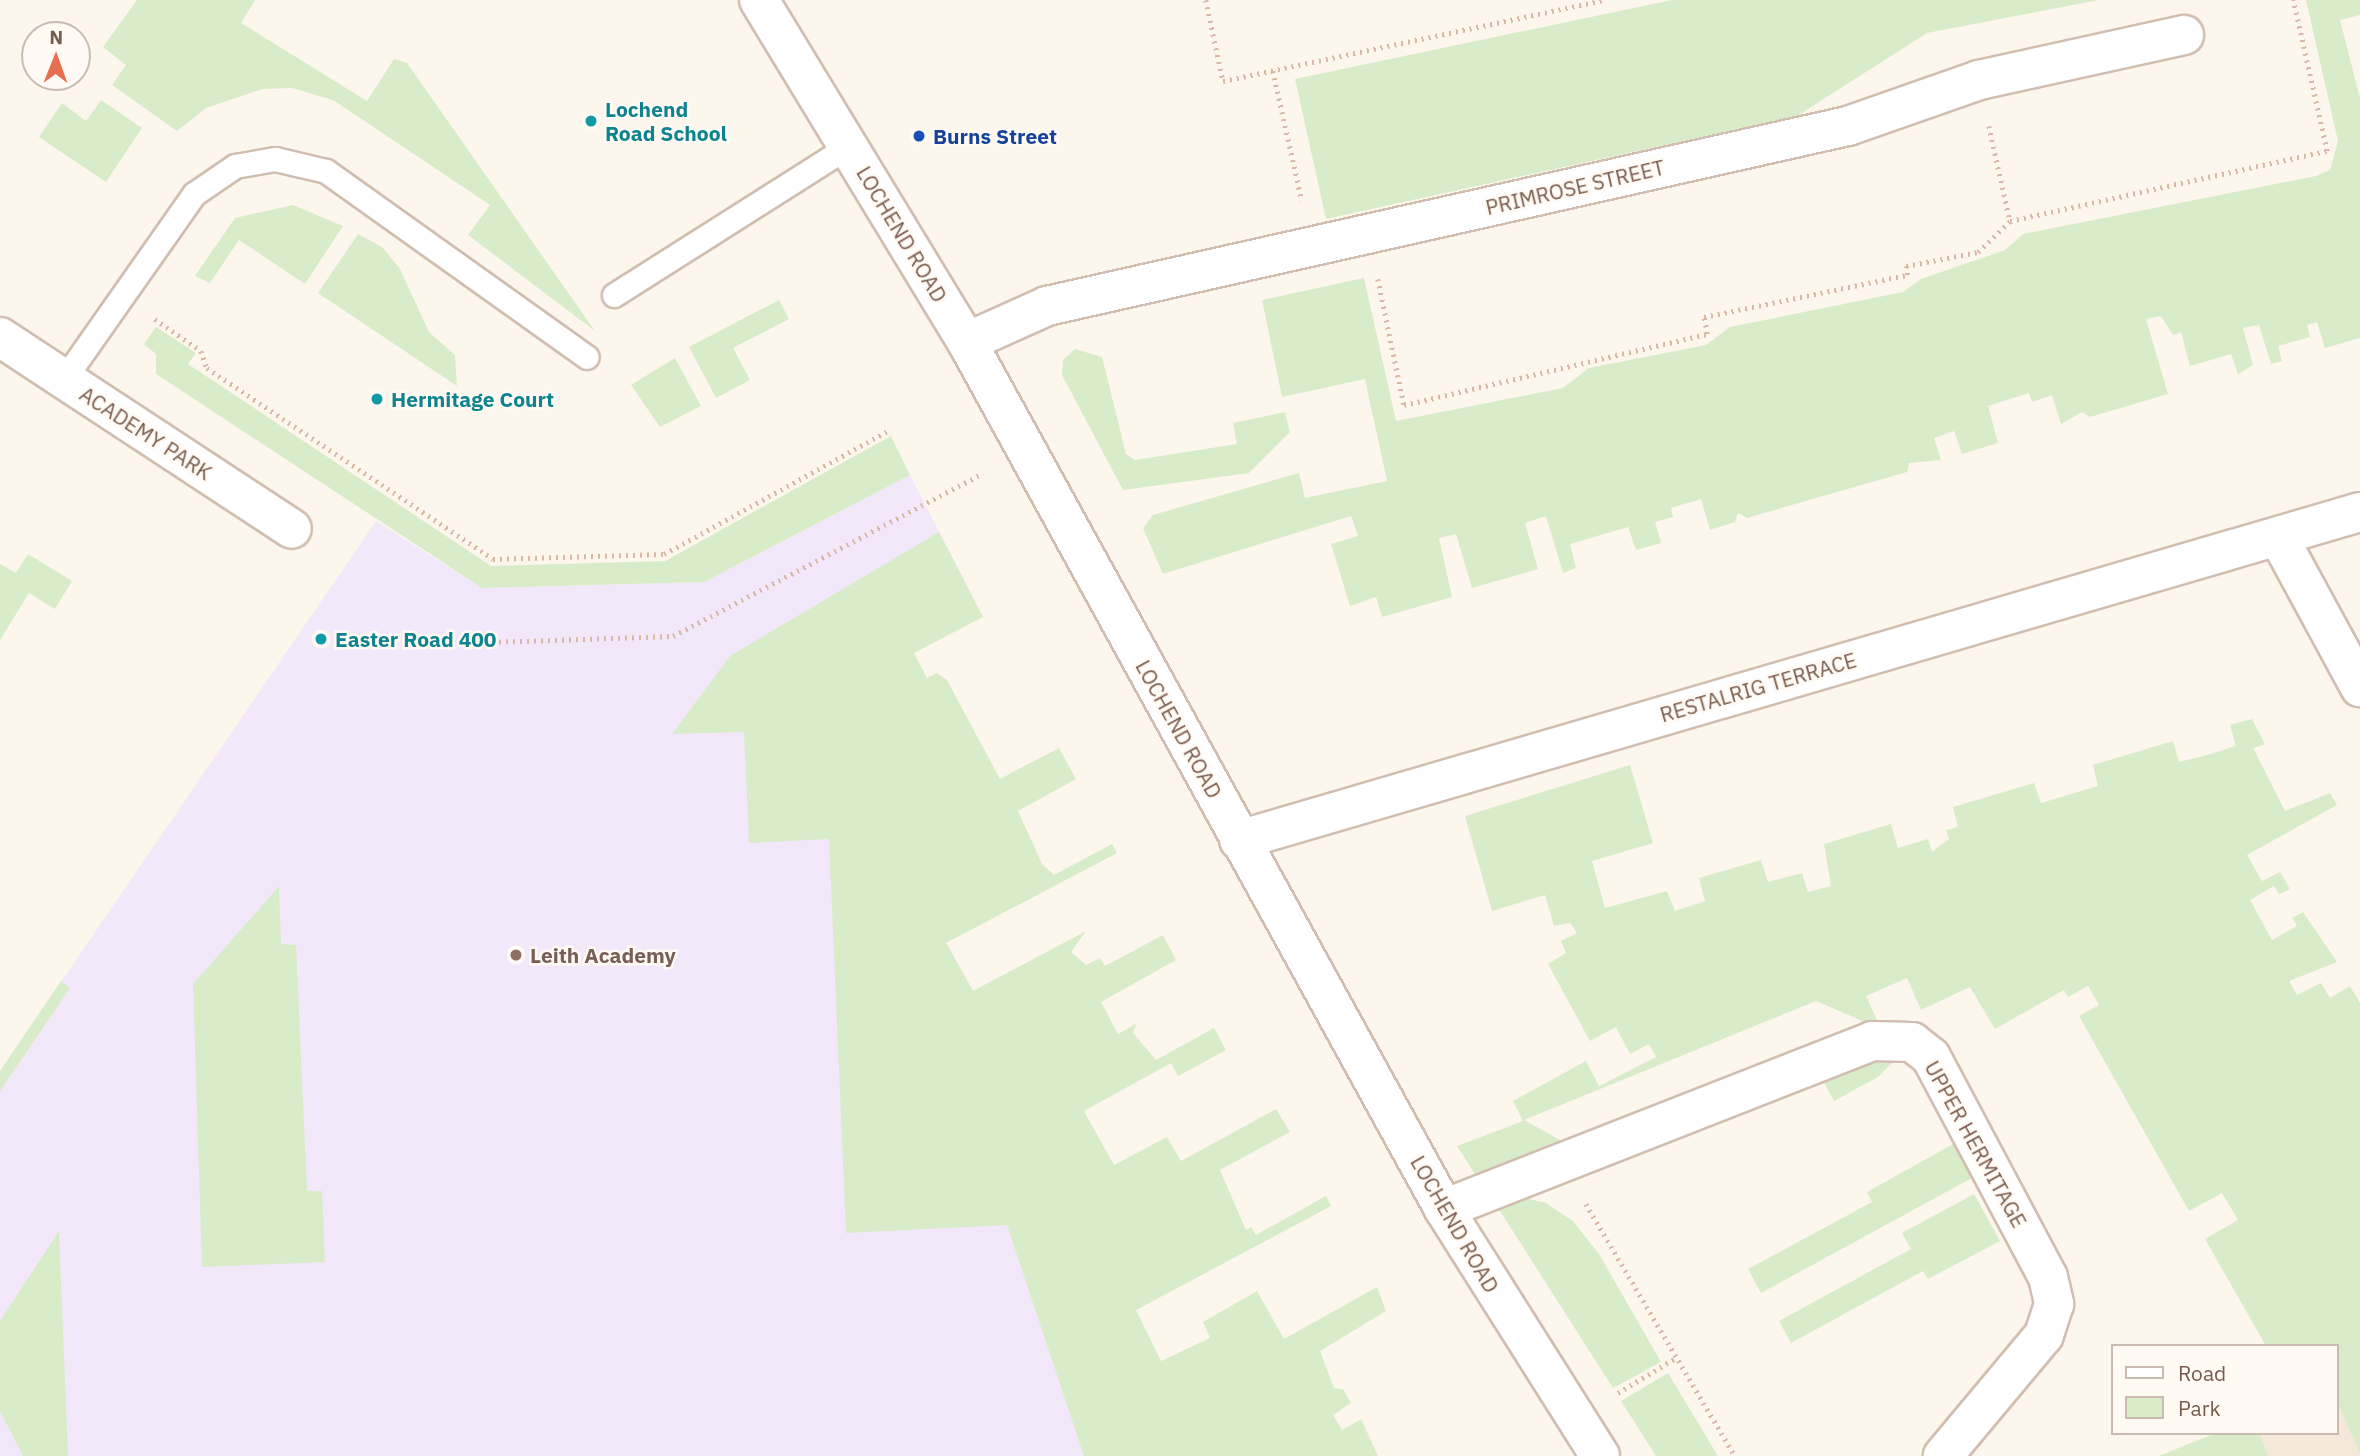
<!DOCTYPE html>
<style>
body{margin:0}
#map{position:relative;width:2360px;height:1456px;overflow:hidden;background:#fdf6ec;font-family:"IBM Plex Sans",sans-serif}
div>[style]{position:absolute}
.residential>*{inset:0;background:#f5e8da}
.education>*{inset:0;background:#f3e8fa}
.green>*{inset:0;background:#d8ecc9}
.path>*{height:4.5px;margin-top:-2.25px;transform-origin:0;background:repeating-linear-gradient(90deg,#d9b8a5 0 2px,transparent 0 7px)}
.roads{filter:drop-shadow(2px 0 #d1beb0) drop-shadow(-2px 0 #d1beb0) drop-shadow(0 2px #d1beb0) drop-shadow(0 -2px #d1beb0)}
.lane>*{height:23px;margin:-11.5px;padding:0 11.5px;transform-origin:11.5px;border-radius:11.5px;background:#fff}
.street>*{height:38px;margin:-19px;padding:0 19px;transform-origin:19px;border-radius:19px;background:#fff}
.secondary>*{height:38px;margin:-19px;padding:0 19px;transform-origin:19px;border-radius:19px;background:#fff}
.dots>*{width:19px;height:19px;translate:-50% -50%;box-sizing:border-box;border:4px solid #fffaf3;border-radius:50%}
span{translate:-50% -50%;white-space:nowrap;text-align:center;line-height:1.15;-webkit-text-stroke:5px #fffaf3;paint-order:stroke}
.culture-label{font-size:21px;color:#0d838f;font-weight:700}
.left{translate:0 -50%;text-align:left}
.transit-label{font-size:21px;color:#164399;font-weight:700}
.street-label{font-size:21px;color:#7a5c4d}
.education-label{font-size:21px;color:#785e54;font-weight:700}
.legend{position:absolute;left:2111px;top:1344px;width:228px;height:91px;box-sizing:border-box;background:#fffaf3;border:2px solid #cabbb1;margin:0;padding:9px 12px;list-style:none;font-size:21px;color:#7a5c4d}
.legend li{display:flex;align-items:center;gap:14px;height:35px}
.legend b{width:35px;border:2px solid #cabbb1}
.north{position:absolute;left:21px;top:21px;width:70px;height:70px;box-sizing:border-box;background:#fffaf3;border:2px solid #cabbb1;border-radius:50%;rotate:1deg;font-size:19px;font-weight:700;line-height:28px;text-align:center;color:#7a5c4d}
.north::after{content:'';display:block;margin:auto;width:24px;height:32px;background:#e76f51;clip-path:polygon(50% 0,100% 100%,50% 72%,0 100%)}
</style>
<div id="map">
<div class="residential">
<i style="clip-path:polygon(2360px 1374px,2360px 1456px,2159px 1456px,2216px 1433px,2337px 1433px,2337px 1382px)"></i>
</div>
<div class="education">
<i style="clip-path:polygon(910px 475px,975px 601px,807px 691px,997px 1034px,1207px 1456px,0 1456px,0 1071px,376px 521px,482px 588px,704px 582px)"></i>
</div>
<div class="green">
<i style="clip-path:polygon(137px 0,255px 0,241px 23px,367px 101px,394px 59px,407px 63px,595px 331px,468px 235px,490px 205px,333px 100px,292px 88px,262px 89px,206px 108px,177px 131px,112px 85px,126px 65px,103px 47px)"></i>
<i style="clip-path:polygon(1672px 0,2099px 0,1927px 33px,1797px 116px,1326px 219px,1295px 79px)"></i>
<i style="clip-path:polygon(2306px 0,2360px 0,2360px 15px,2340px 20px,2360px 98px,2360px 338px,2325px 348px,2317px 322px,2307px 325px,2310px 337px,2278px 346px,2282px 361px,2271px 364px,2259px 325px,2243px 328px,2253px 365px,2238px 374px,2231px 354px,2190px 366px,2181px 332px,2173px 335px,2161px 316px,2146px 319px,2168px 394px,2090px 417px,2082px 412px,2061px 424px,2052px 395px,2032px 402px,2029px 393px,1988px 406px,1998px 443px,1962px 454px,1954px 431px,1934px 438px,1941px 460px,1909px 463px,1907px 472px,1747px 518px,1738px 513px,1735px 522px,1710px 530px,1701px 499px,1671px 508px,1673px 517px,1655px 522px,1661px 543px,1636px 550px,1628px 527px,1570px 544px,1576px 568px,1563px 573px,1546px 516px,1525px 523px,1538px 569px,1472px 588px,1456px 534px,1439px 538px,1452px 597px,1382px 617px,1376px 597px,1350px 606px,1331px 544px,1358px 536px,1351px 516px,1163px 574px,1143px 528px,1153px 515px,1299px 473px,1305px 498px,1387px 481px,1365px 379px,1282px 397px,1262px 300px,1364px 278px,1396px 421px,1563px 388px,1589px 368px,1706px 345px,1730px 327px,1903px 292px,1921px 279px,2005px 250px,2023px 234px,2316px 176px,2330px 170px,2338px 141px)"></i>
<i style="clip-path:polygon(101px 100px,142px 128px,106px 182px,39px 137px,62px 103px,86px 121px)"></i>
<i style="clip-path:polygon(293px 205px,343px 226px,305px 284px,239px 240px,210px 283px,195px 276px,235px 218px)"></i>
<i style="clip-path:polygon(358px 234px,382px 247px,400px 269px,429px 332px,455px 355px,457px 386px,318px 293px)"></i>
<i style="clip-path:polygon(779px 300px,789px 319px,733px 348px,750px 380px,716px 398px,689px 347px)"></i>
<i style="clip-path:polygon(156px 327px,196px 353px,188px 364px,491px 566px,665px 561px,891px 436px,910px 475px,704px 582px,482px 588px,156px 374px,156px 354px,144px 344px)"></i>
<i style="clip-path:polygon(1075px 349px,1102px 357px,1126px 454px,1135px 460px,1237px 444px,1233px 423px,1285px 412px,1290px 432px,1249px 473px,1123px 490px,1062px 375px,1063px 360px)"></i>
<i style="clip-path:polygon(675px 358px,701px 406px,660px 427px,631px 385px)"></i>
<i style="clip-path:polygon(939px 532px,983px 617px,914px 653px,927px 678px,937px 673px,947px 680px,1000px 779px,1059px 748px,1076px 779px,1018px 811px,1042px 864px,1054px 875px,1112px 844px,1117px 853px,946px 943px,973px 991px,1086px 931px,1071px 952px,1086px 965px,1100px 958px,1105px 966px,1163px 935px,1176px 960px,1101px 1002px,1118px 1034px,1136px 1024px,1133px 1033px,1156px 1060px,1214px 1028px,1226px 1050px,1178px 1076px,1171px 1063px,1084px 1111px,1114px 1165px,1167px 1137px,1181px 1161px,1276px 1109px,1290px 1132px,1220px 1170px,1246px 1230px,1251px 1227px,1256px 1235px,1326px 1196px,1331px 1206px,1136px 1310px,1161px 1361px,1210px 1338px,1203px 1322px,1257px 1291px,1284px 1339px,1377px 1287px,1386px 1311px,1320px 1351px,1334px 1388px,1343px 1389px,1351px 1403px,1333px 1415px,1342px 1430px,1361px 1419px,1378px 1456px,1084px 1456px,1007px 1225px,846px 1233px,829px 839px,749px 843px,744px 732px,672px 734px,730px 656px)"></i>
<i style="clip-path:polygon(28px 554px,72px 581px,55px 609px,29px 593px,0 640px,0 564px,16px 573px)"></i>
<i style="clip-path:polygon(2252px 719px,2265px 744px,2253px 748px,2285px 811px,2330px 793px,2337px 805px,2247px 855px,2262px 881px,2280px 872px,2290px 889px,2279px 894px,2274px 886px,2250px 900px,2272px 940px,2297px 926px,2292px 918px,2303px 912px,2337px 962px,2289px 981px,2297px 995px,2321px 983px,2330px 998px,2350px 986px,2360px 1003px,2360px 1454px,2337px 1401px,2337px 1346px,2266px 1346px,2205px 1239px,2238px 1220px,2222px 1193px,2189px 1211px,2079px 1016px,2099px 1005px,2088px 986px,2068px 997px,2064px 990px,1995px 1029px,1970px 987px,1921px 1010px,1907px 978px,1866px 996px,1881px 1029px,1816px 1001px,1524px 1120px,1573px 1147px,1480px 1182px,1457px 1146px,1523px 1121px,1513px 1101px,1586px 1061px,1599px 1086px,1656px 1057px,1649px 1044px,1630px 1054px,1616px 1027px,1590px 1041px,1548px 964px,1566px 953px,1561px 941px,1577px 933px,1570px 923px,1554px 926px,1545px 895px,1492px 911px,1465px 816px,1630px 765px,1653px 843px,1592px 861px,1605px 908px,1667px 891px,1675px 911px,1705px 901px,1699px 878px,1761px 860px,1768px 882px,1802px 873px,1808px 892px,1831px 886px,1824px 844px,1891px 824px,1898px 848px,1928px 839px,1932px 852px,1949px 839px,1946px 830px,1958px 827px,1953px 807px,2034px 783px,2041px 803px,2098px 786px,2093px 765px,2173px 741px,2179px 762px,2207px 755px,2236px 746px,2230px 725px)"></i>
<i style="clip-path:polygon(279px 886px,281px 944px,296px 945px,307px 1191px,322px 1191px,325px 1262px,202px 1267px,193px 984px)"></i>
<i style="clip-path:polygon(61px 981px,70px 988px,0 1091px,0 1071px)"></i>
<i style="clip-path:polygon(1898px 1057px,1878px 1077px,1834px 1101px,1821px 1077px,1867px 1059px)"></i>
<i style="clip-path:polygon(1953px 1144px,1972px 1178px,1761px 1293px,1748px 1269px,1872px 1202px,1867px 1192px)"></i>
<i style="clip-path:polygon(1974px 1194px,2000px 1241px,1928px 1279px,1923px 1271px,1791px 1343px,1779px 1321px,1911px 1249px,1902px 1233px)"></i>
<i style="clip-path:polygon(1517px 1196px,1546px 1203px,1573px 1221px,1599px 1254px,1661px 1362px,1613px 1388px,1493px 1200px)"></i>
<i style="clip-path:polygon(59px 1231px,68px 1456px,23px 1456px,0 1411px,0 1321px)"></i>
<i style="clip-path:polygon(1668px 1373px,1718px 1456px,1656px 1456px,1621px 1401px)"></i>
<i style="clip-path:polygon(2216px 1433px,2259px 1433px,2268px 1456px,2159px 1456px)"></i>
</div>
<div class="path">
<i style="left:1206px;top:0;width:83px;rotate:78.1deg"></i>
<i style="left:1223px;top:81px;width:390px;rotate:-12deg"></i>
<i style="left:1273px;top:71px;width:133px;rotate:77.4deg"></i>
<i style="left:1989px;top:126px;width:97px;rotate:77.5deg"></i>
<i style="left:1378px;top:279px;width:129px;rotate:78.3deg"></i>
<i style="left:1404px;top:405px;width:311px;rotate:-13.2deg"></i>
<i style="left:1707px;top:334px;width:17px;rotate:-100deg"></i>
<i style="left:1704px;top:317px;width:207px;rotate:-11.7deg"></i>
<i style="left:1907px;top:275px;width:9px;rotate:-96deg"></i>
<i style="left:1906px;top:266px;width:73px;rotate:-11deg"></i>
<i style="left:1978px;top:252px;width:45px;rotate:-44.1deg"></i>
<i style="left:2010px;top:221px;width:325px;rotate:-12.5deg"></i>
<i style="left:2327px;top:151px;width:155px;rotate:-102.7deg"></i>
<i style="left:155px;top:319px;width:56px;rotate:34.8deg"></i>
<i style="left:201px;top:351px;width:18px;rotate:71deg"></i>
<i style="left:207px;top:368px;width:344px;rotate:33.7deg"></i>
<i style="left:493px;top:559px;width:171px;rotate:-1.7deg"></i>
<i style="left:664px;top:554px;width:256px;rotate:-28.8deg"></i>
<i style="left:429px;top:644px;width:244px;rotate:-1.9deg"></i>
<i style="left:673px;top:636px;width:350px;rotate:-27.7deg"></i>
<i style="left:1586px;top:1204px;width:293px;rotate:59.4deg"></i>
<i style="left:1618px;top:1393px;width:69px;rotate:-31.4deg"></i>
</div>
<div class="roads">
<div class="lane">
<i style="left:614px;top:295px;width:278px;rotate:-32.4deg"></i>
<i style="left:64px;top:379px;width:226px;rotate:-54.9deg"></i>
<i style="left:194px;top:194px;width:50px;rotate:-34.3deg"></i>
<i style="left:235px;top:166px;width:41px;rotate:-9.9deg"></i>
<i style="left:275px;top:159px;width:52px;rotate:13.2deg"></i>
<i style="left:326px;top:171px;width:320px;rotate:35.5deg"></i>
</div>
<div class="street">
<i style="left:0;top:337px;width:349px;rotate:33.3deg"></i>
<i style="left:967px;top:342px;width:88px;rotate:-24.2deg"></i>
<i style="left:1047px;top:306px;width:821px;rotate:-12.67deg"></i>
<i style="left:1848px;top:126px;width:139px;rotate:-19.3deg"></i>
<i style="left:1979px;top:80px;width:210px;rotate:-12.4deg"></i>
<i style="left:2279px;top:538px;width:170px;rotate:61.5deg"></i>
<i style="left:1239px;top:840px;width:1168px;rotate:-16.31deg"></i>
<i style="left:1444px;top:1209px;width:460px;rotate:-21.4deg"></i>
<i style="left:1872px;top:1041px;width:40px;rotate:1.4deg"></i>
<i style="left:1912px;top:1042px;width:24px;rotate:38deg"></i>
<i style="left:1931px;top:1057px;width:249px;rotate:62deg"></i>
<i style="left:2048px;top:1277px;width:28px;rotate:77deg"></i>
<i style="left:2054px;top:1304px;width:33px;rotate:108deg"></i>
<i style="left:2044px;top:1335px;width:158px;rotate:129.9deg"></i>
</div>
<div class="secondary">
<i style="left:759px;top:0;width:400px;rotate:58.7deg"></i>
<i style="left:967px;top:342px;width:990px;rotate:61.18deg"></i>
<i style="left:1444px;top:1209px;width:292px;rotate:57.7deg"></i>
</div>
</div>
<div class="dots">
<i style="left:591px;top:121px;background:#0f9aa8"></i>
<i style="left:919px;top:136px;background:#1a4fb4"></i>
<i style="left:377px;top:399px;background:#0f9aa8"></i>
<i style="left:321px;top:639px;background:#0f9aa8"></i>
<i style="left:516px;top:955px;background:#8d6e63"></i>
</div>
<div class="culture-label">
<span class="left" style="left:605px;top:121px">Lochend<br>Road School</span>
<span class="left" style="left:391px;top:399px">Hermitage Court</span>
<span class="left" style="left:335px;top:639px">Easter Road 400</span>
</div>
<div class="transit-label">
<span class="left" style="left:933px;top:136px">Burns Street</span>
</div>
<div class="street-label">
<span style="left:1575px;top:187px;rotate:-13deg">PRIMROSE STREET</span>
<span style="left:902px;top:234px;rotate:59deg">LOCHEND ROAD</span>
<span style="left:146px;top:433px;rotate:33deg">ACADEMY PARK</span>
<span style="left:1758px;top:687px;rotate:-16deg">RESTALRIG TERRACE</span>
<span style="left:1179px;top:729px;rotate:61deg">LOCHEND ROAD</span>
<span style="left:1976px;top:1144px;rotate:61deg">UPPER HERMITAGE</span>
<span style="left:1455px;top:1224px;rotate:60deg">LOCHEND ROAD</span>
</div>
<div class="education-label">
<span class="left" style="left:530px;top:955px">Leith Academy</span>
</div>
<ul class="legend">
<li><b style="height:9px;background:#fff"></b>Road</li>
<li><b style="height:19px;background:#d8ecc9"></b>Park</li>
</ul>
<div class="north">N</div>
</div>
